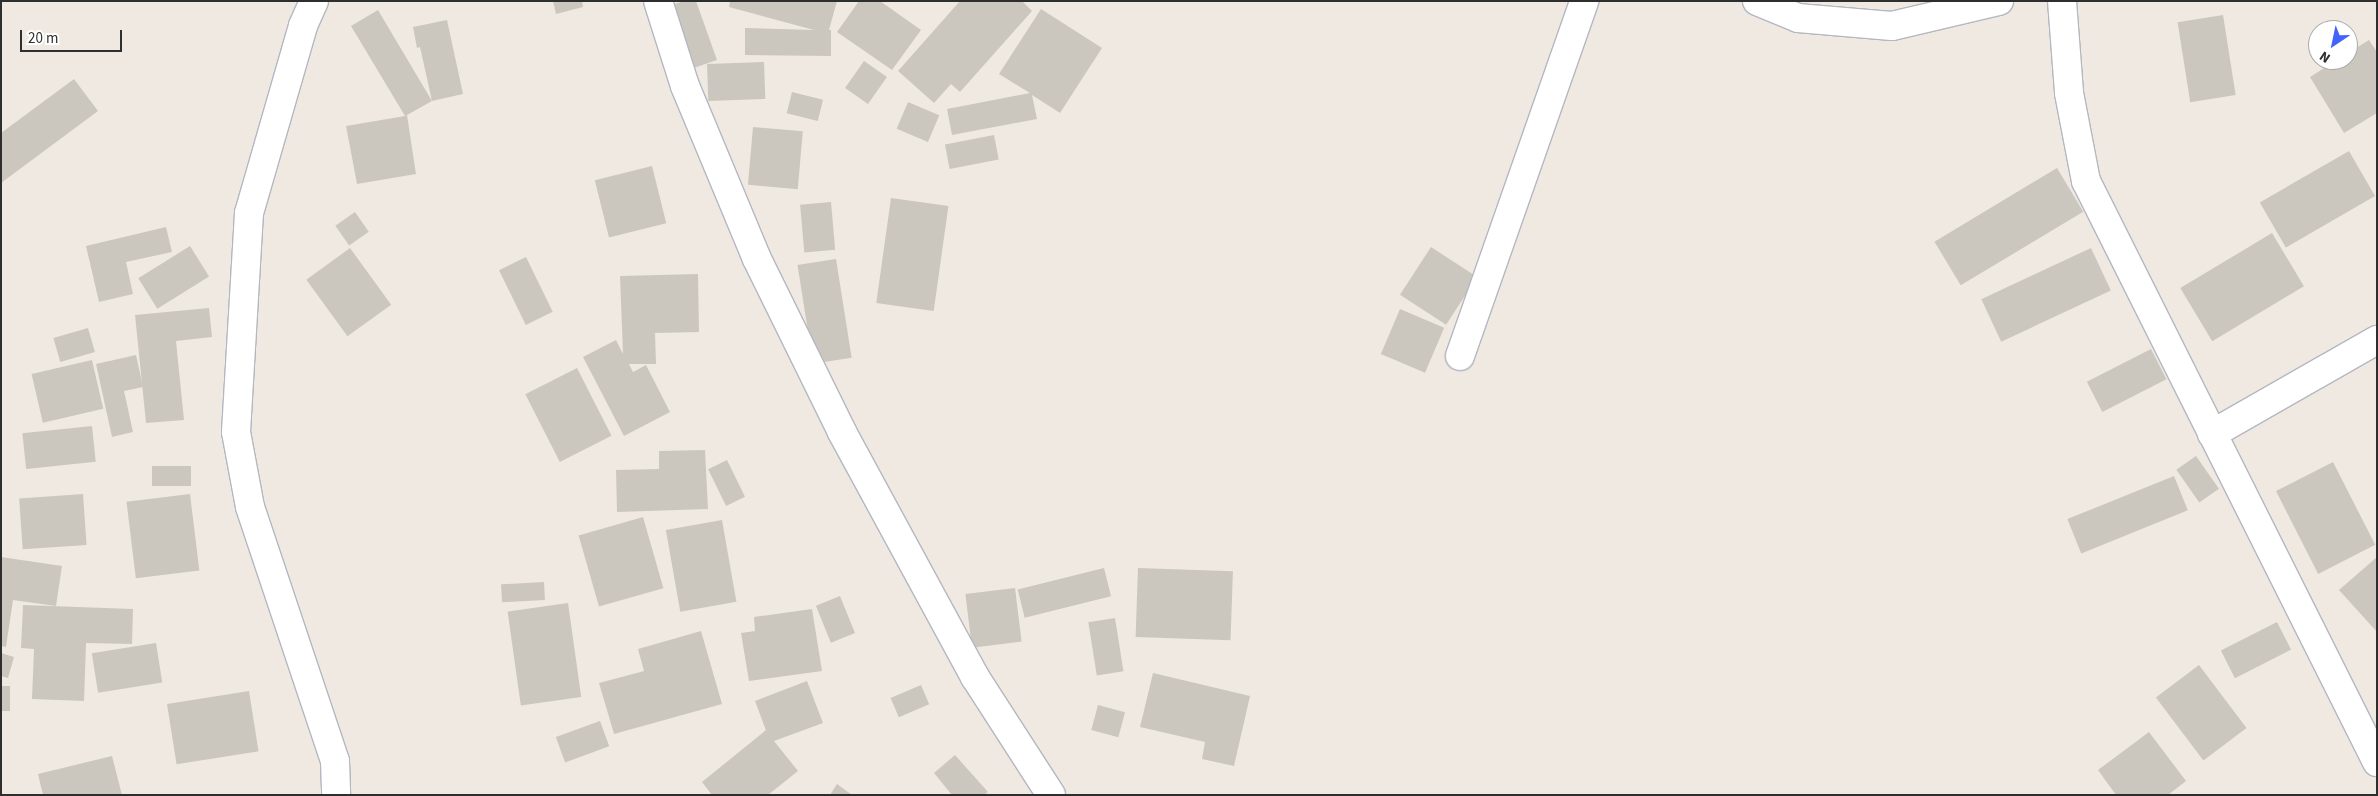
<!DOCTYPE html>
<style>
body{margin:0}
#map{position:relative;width:2378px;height:796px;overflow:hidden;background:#efe9e1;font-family:"Source Sans 3",sans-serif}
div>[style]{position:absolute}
.building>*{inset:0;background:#cbc7bf;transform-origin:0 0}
.roads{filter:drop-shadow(1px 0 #b4b7c1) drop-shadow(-1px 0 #b4b7c1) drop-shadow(0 1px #b4b7c1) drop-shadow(0 -1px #b4b7c1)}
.minor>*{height:28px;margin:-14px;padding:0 14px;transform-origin:14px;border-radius:14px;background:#fff}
.tertiary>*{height:28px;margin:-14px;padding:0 14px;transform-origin:14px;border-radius:14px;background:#fff}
span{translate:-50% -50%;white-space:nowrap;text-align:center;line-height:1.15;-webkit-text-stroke:4px #fff;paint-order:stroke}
.frame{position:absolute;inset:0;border:2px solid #2e2e2e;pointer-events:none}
.north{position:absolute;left:2308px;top:20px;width:50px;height:50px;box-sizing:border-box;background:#fff;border:1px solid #ababab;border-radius:50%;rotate:214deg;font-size:14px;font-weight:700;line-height:20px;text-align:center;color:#2e2e2e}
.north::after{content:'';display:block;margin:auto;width:18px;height:22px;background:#4264fb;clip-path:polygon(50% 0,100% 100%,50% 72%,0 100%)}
.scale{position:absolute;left:20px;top:30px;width:102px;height:22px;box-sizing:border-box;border:2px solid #2e2e2e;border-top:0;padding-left:6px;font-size:15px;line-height:18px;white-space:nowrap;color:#2e2e2e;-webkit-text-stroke:4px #fff;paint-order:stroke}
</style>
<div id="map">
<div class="building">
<i style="clip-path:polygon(553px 1px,582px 1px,583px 7px,556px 14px)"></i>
<i style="clip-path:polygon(684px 1px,696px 1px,717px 60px,679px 73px,657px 10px)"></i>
<i style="clip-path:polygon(730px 1px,837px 1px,829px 30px,831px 30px,831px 56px,745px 55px,745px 28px,814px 30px,729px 7px)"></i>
<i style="clip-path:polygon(859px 1px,880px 1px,921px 30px,892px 70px,837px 32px)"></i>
<i style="clip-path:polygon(960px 1px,1022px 1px,1032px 11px,960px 92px,951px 84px,934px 103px,898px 71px)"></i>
<i style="clip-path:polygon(1041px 9px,1102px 48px,1060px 113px,1032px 95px,1037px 119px,952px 135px,947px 109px,1030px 93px,999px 74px)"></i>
<i style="clip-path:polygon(378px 10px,432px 101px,407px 115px,416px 174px,357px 184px,346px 126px,405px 116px,351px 26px)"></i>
<i style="left:2223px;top:15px;width:81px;height:46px;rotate:81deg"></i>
<i style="clip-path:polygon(447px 20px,463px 94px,432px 101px,420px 47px,417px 48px,413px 27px)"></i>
<i style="clip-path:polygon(2369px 40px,2377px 52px,2377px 113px,2344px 133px,2310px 77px,2337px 60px,2348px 60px,2348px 53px)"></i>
<i style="left:864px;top:61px;width:28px;height:33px;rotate:35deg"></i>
<i style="left:764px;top:62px;width:37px;height:57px;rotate:88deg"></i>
<i style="clip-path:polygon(74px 79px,98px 111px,1px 183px,1px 133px)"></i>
<i style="left:792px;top:92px;width:32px;height:22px;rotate:14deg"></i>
<i style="left:908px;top:102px;width:34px;height:29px;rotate:23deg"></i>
<i style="left:753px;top:127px;width:50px;height:58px;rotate:5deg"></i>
<i style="left:994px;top:135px;width:25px;height:50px;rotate:79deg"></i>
<i style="left:2349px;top:151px;width:52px;height:103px;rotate:60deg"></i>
<i style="left:652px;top:166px;width:59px;height:59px;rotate:76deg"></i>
<i style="left:2057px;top:168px;width:51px;height:143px;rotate:59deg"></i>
<i style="left:891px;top:198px;width:58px;height:106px;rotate:8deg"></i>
<i style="left:831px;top:202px;width:48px;height:31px;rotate:85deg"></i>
<i style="left:355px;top:212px;width:24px;height:24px;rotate:55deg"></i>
<i style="clip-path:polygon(166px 227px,172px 252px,126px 262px,133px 294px,99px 302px,86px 246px)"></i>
<i style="left:2272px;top:233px;width:62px;height:107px;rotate:59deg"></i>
<i style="left:190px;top:246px;width:36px;height:61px;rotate:58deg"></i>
<i style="left:1431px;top:247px;width:55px;height:57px;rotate:33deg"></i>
<i style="left:350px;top:248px;width:70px;height:54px;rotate:54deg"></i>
<i style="left:2091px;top:248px;width:47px;height:121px;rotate:65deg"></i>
<i style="left:526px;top:257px;width:61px;height:30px;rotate:64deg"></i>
<i style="left:836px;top:259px;width:100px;height:39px;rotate:81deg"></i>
<i style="clip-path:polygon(698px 274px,699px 332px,655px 333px,656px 364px,629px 364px,633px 372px,646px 365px,670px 412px,624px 436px,583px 357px,616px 340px,623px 354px,620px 276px)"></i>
<i style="clip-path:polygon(209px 308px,212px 337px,176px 341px,184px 420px,146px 423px,135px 315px)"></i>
<i style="left:1400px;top:309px;width:48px;height:49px;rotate:23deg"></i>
<i style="left:88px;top:328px;width:25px;height:36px;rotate:74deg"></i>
<i style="left:2151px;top:349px;width:34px;height:72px;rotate:63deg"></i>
<i style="clip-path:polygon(136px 355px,143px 387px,124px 391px,133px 432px,112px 437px,96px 364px)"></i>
<i style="left:92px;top:360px;width:50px;height:62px;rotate:77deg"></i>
<i style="left:577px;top:368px;width:76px;height:58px;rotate:63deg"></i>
<i style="left:92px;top:426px;width:36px;height:70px;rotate:84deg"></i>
<i style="clip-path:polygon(705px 450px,708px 509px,617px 512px,616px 470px,659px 469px,659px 451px)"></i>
<i style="left:2196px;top:456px;width:40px;height:24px;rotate:55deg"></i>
<i style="left:727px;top:460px;width:41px;height:21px;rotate:64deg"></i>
<i style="left:2333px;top:462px;width:93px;height:64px;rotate:63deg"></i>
<i style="left:152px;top:466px;width:39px;height:20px"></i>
<i style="left:2174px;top:476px;width:37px;height:115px;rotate:68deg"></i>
<i style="left:83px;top:494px;width:51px;height:64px;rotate:86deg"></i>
<i style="left:190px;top:494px;width:77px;height:64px;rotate:83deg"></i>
<i style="left:643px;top:517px;width:74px;height:67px;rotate:74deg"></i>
<i style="left:722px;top:520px;width:83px;height:57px;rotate:80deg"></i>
<i style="clip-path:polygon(1px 557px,62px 566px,56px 606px,13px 600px,6px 647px,1px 646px)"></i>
<i style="clip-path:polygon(2377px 557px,2377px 632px,2339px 590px)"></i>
<i style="left:1104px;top:568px;width:29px;height:89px;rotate:76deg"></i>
<i style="left:1138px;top:568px;width:95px;height:69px;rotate:2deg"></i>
<i style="left:544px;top:582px;width:18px;height:43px;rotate:87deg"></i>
<i style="left:1015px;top:588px;width:54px;height:50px;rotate:83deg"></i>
<i style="left:840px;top:596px;width:40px;height:26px;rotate:68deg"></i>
<i style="left:568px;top:603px;width:95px;height:61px;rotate:82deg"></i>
<i style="clip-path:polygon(23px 605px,133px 609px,132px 644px,86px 643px,84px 701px,32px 699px,34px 649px,21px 648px)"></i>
<i style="clip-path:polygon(812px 609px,822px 671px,749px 681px,741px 633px,755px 631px,754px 617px)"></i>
<i style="left:1115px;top:618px;width:54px;height:27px;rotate:81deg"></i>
<i style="left:2277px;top:622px;width:31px;height:63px;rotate:63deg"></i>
<i style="clip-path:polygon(701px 631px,722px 704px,614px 734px,599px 683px,644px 671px,638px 649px)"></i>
<i style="left:156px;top:643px;width:40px;height:65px;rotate:81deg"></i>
<i style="clip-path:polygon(1px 653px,14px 657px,8px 678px,1px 676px)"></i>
<i style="left:2199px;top:665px;width:79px;height:54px;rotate:53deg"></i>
<i style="clip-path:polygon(1153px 673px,1250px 696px,1234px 766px,1202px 759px,1205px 742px,1140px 727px)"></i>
<i style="clip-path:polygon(807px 681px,823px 723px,774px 741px,798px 771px,768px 795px,712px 795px,702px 782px,766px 730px,767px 733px,755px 701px)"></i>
<i style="left:921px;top:685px;width:21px;height:33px;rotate:67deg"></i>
<i style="left:1px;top:686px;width:9px;height:25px"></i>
<i style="left:249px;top:691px;width:61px;height:83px;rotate:81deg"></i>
<i style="left:1098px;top:705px;width:28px;height:26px;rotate:15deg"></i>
<i style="left:600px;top:721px;width:27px;height:47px;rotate:70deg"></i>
<i style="clip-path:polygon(2149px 732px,2186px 781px,2168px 795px,2116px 795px,2098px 770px)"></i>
<i style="clip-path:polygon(955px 755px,988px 792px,984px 795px,952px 795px,934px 773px)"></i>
<i style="clip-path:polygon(112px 756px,122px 795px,43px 795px,38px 774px)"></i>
<i style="clip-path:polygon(837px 784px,852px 795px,830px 795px)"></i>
</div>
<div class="roads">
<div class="minor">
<i style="left:314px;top:1px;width:27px;rotate:114deg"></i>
<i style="left:303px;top:26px;width:195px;rotate:106.1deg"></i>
<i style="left:249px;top:213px;width:219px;rotate:93.4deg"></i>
<i style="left:236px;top:432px;width:76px;rotate:79.4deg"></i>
<i style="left:250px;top:507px;width:268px;rotate:71.5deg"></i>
<i style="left:335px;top:761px;width:34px;rotate:88deg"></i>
<i style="left:1757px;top:1px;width:44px;rotate:22.5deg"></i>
<i style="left:1798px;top:18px;width:94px;rotate:4.9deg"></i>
<i style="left:1892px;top:26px;width:110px;rotate:-13.2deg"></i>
<i style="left:2062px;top:1px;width:92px;rotate:85.6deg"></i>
<i style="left:2069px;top:93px;width:90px;rotate:79.1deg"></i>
<i style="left:2086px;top:181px;width:650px;rotate:63.4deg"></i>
<i style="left:1460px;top:356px;width:376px;rotate:-70.7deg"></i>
<i style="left:2212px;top:434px;width:190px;rotate:-29.7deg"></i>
</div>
<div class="tertiary">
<i style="left:658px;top:1px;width:89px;rotate:72.4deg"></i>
<i style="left:685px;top:86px;width:187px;rotate:67.4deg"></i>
<i style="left:757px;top:259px;width:193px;rotate:63.8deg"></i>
<i style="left:842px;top:432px;width:279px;rotate:61.5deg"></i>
<i style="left:975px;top:677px;width:140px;rotate:57.2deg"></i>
</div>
</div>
<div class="frame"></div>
<div class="north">N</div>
<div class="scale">20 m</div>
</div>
